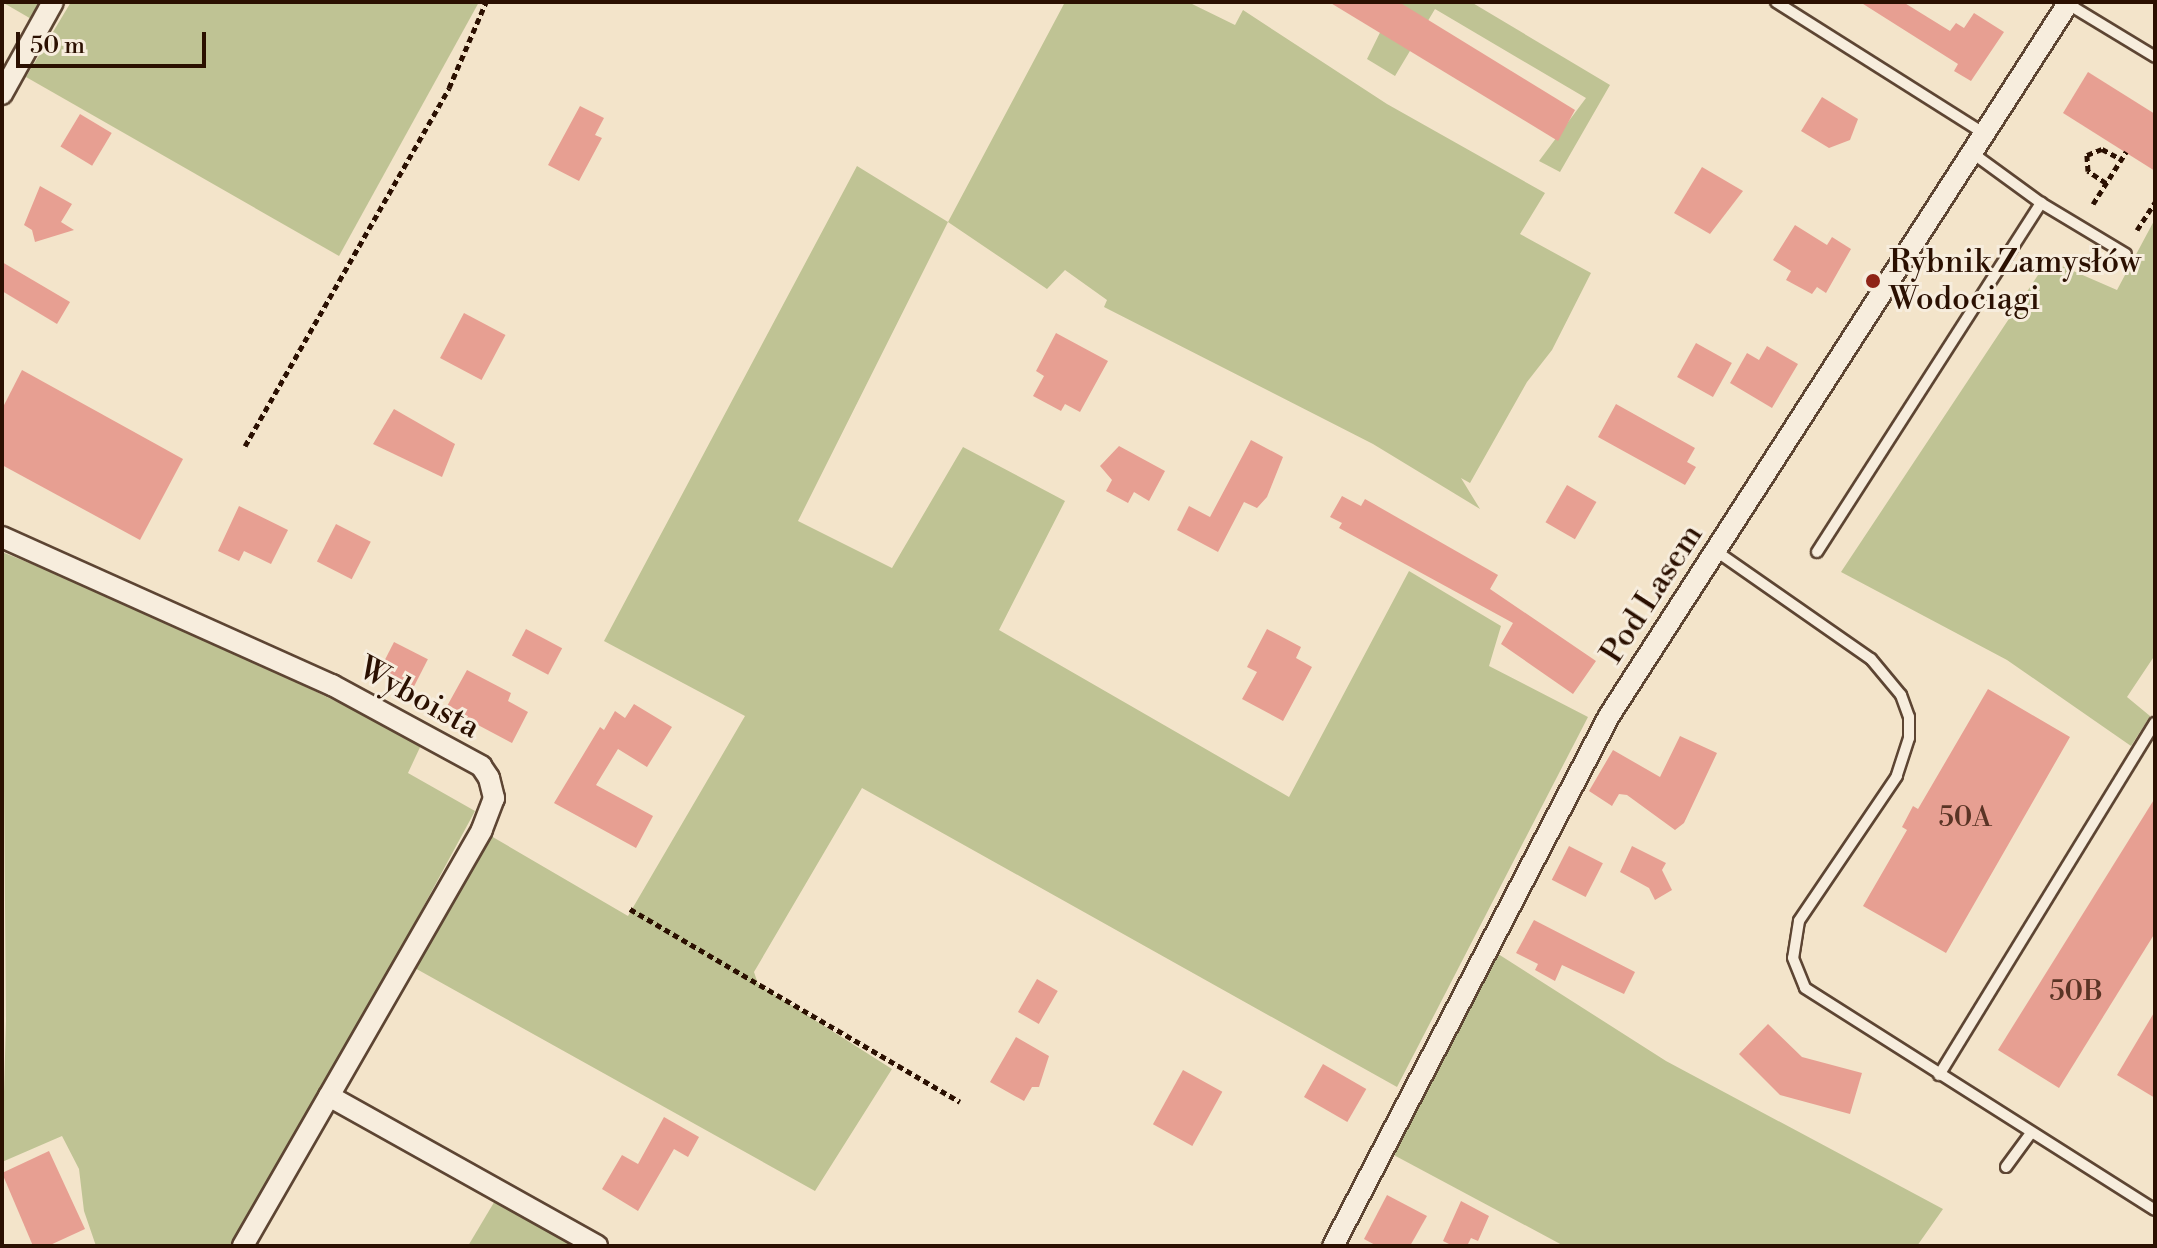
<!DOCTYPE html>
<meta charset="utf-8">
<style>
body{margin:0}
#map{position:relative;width:2157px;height:1248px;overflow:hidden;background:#f3e4ca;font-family:"Libre Bodoni",serif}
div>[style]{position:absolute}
.green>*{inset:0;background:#bfc394}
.building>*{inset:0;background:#e79f92;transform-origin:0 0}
.path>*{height:5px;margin-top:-2.5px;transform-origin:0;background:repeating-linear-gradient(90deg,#2b1001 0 6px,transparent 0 10px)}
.roads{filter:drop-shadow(2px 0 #5d4533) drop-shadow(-2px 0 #5d4533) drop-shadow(0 2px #5d4533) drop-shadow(0 -2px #5d4533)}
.lane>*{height:10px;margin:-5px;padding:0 5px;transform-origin:5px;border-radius:5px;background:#f7eddd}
.street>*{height:20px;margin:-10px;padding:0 10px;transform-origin:10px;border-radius:10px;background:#f7eddd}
.dots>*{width:22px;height:22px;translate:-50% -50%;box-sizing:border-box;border:4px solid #f7eddd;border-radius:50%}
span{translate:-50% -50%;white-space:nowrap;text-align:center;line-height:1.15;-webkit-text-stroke:6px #f7eddd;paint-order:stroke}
.number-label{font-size:28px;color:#5a3425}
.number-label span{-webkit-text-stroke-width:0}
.poi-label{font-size:32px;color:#2b1001}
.left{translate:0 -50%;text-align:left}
.street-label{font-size:32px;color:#2b1001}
.frame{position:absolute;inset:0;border:4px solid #2b1001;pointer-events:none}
.scale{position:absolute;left:16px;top:32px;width:190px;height:36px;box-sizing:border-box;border:4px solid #2b1001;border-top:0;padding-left:10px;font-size:24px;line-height:28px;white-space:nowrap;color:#2b1001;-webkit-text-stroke:6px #f7eddd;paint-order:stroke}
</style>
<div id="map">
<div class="green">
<i style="clip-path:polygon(2px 2px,43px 2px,33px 20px)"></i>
<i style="clip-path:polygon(71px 2px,479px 2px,339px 256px,26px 77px)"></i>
<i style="clip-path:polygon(1065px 2px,1188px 2px,1235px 25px,1243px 10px,1387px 104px,1545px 193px,1520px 234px,1591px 273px,1552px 350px,1527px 382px,1470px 483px,1461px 478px,1480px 509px,1373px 444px,1104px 307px,1107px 300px,1065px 270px,1047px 289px,948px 222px,798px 521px,892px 568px,963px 447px,1065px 501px,999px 630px,1289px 797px,1409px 571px,1501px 626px,1489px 666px,1588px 717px,1397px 1087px,862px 788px,754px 972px,758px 984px,892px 1069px,815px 1191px,413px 967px,491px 836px,628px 916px,745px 716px,604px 641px,857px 166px,948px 222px)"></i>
<i style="clip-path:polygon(1395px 2px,1471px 2px,1610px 85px,1560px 172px,1539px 161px,1586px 98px,1435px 9px,1395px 76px,1367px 59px)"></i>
<i style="clip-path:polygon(2155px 219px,2155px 655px,2127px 697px,2150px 716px,2131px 746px,2007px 660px,1841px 572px,2048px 260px,2117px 290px)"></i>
<i style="clip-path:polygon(2px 552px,149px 611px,422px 743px,408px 773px,475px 811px,320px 1098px,229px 1246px,96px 1246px,84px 1211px,79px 1169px,62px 1136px,2px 1162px,6px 1021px)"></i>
<i style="clip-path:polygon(1495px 952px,1666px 1061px,1943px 1209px,1917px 1246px,1564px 1246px,1390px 1153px)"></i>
<i style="clip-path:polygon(496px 1199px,581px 1246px,468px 1246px)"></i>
</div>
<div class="building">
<i style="clip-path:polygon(1329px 2px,1399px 2px,1575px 110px,1558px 141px)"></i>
<i style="clip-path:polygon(1860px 2px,1903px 2px,1950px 31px,1956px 23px,1964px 28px,1974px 13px,2004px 32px,1971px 81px,1954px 71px,1958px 64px)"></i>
<i style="clip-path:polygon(2088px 72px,2155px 114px,2155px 171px,2063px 113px)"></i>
<i style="clip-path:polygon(1822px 97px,1858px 119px,1850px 140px,1829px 148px,1801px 131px)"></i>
<i style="clip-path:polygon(580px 106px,604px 118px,595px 135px,602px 138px,579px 181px,548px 165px)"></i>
<i style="left:80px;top:114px;width:37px;height:38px;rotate:31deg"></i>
<i style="clip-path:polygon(1702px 167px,1743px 191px,1710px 234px,1674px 213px)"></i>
<i style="clip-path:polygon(40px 186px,72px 204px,61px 222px,74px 230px,35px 242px,32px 230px,24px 225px)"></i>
<i style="clip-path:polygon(1795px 225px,1827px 245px,1832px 237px,1851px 249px,1826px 293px,1817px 287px,1812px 294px,1786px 280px,1791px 271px,1773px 260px)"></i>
<i style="clip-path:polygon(2px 262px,70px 302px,57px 324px,2px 291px)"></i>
<i style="left:464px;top:313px;width:47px;height:51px;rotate:28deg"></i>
<i style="clip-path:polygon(1056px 333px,1108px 361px,1080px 412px,1065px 404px,1061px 411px,1033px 396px,1044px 376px,1036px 371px)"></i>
<i style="left:1696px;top:343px;width:41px;height:39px;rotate:29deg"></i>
<i style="clip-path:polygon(1767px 346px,1798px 364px,1772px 408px,1730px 383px,1747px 353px,1759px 360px)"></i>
<i style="clip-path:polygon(22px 370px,183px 459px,140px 540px,2px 465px,2px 409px)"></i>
<i style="clip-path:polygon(1616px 404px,1695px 448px,1687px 462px,1696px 467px,1685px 485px,1598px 437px)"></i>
<i style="clip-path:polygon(394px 409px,455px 444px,442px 477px,373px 444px)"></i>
<i style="clip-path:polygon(1251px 440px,1283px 457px,1267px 497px,1257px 508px,1244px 502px,1218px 552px,1177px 530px,1189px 506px,1210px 517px)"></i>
<i style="clip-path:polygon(1119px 446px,1165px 471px,1149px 501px,1134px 492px,1128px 503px,1106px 491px,1112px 480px,1100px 466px)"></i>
<i style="left:1567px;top:485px;width:34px;height:43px;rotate:30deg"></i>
<i style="clip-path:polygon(1342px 496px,1361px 506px,1365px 499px,1498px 575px,1490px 589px,1596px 661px,1573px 694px,1501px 644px,1513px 623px,1339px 528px,1342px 523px,1330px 517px)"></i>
<i style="clip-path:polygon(239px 506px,288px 530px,271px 564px,244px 551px,239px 561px,218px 551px)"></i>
<i style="left:336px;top:524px;width:39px;height:42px;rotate:27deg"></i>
<i style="left:526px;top:629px;width:41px;height:30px;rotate:28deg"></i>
<i style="clip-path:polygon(1267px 629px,1301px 647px,1296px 658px,1312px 667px,1283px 721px,1242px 699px,1257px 672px,1247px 667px)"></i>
<i style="left:394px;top:642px;width:38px;height:34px;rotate:27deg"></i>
<i style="clip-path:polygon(467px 670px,511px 693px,508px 701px,528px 712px,512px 743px,446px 708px)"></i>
<i style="clip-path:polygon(1988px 689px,2070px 737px,1946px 953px,1863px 906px,1907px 830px,1902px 827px,1913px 806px,1918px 809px)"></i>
<i style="clip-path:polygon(634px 704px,672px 727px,647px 767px,618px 749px,596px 785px,653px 816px,636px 848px,554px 803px,600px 727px,604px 730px,615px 711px,625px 718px)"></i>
<i style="clip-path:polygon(1680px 736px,1717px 753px,1684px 823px,1675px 830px,1627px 795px,1619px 794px,1612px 806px,1589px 791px,1613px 750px,1660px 777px)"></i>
<i style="clip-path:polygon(2155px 798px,2155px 933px,2059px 1088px,1998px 1050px)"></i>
<i style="left:1569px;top:846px;width:38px;height:38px;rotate:27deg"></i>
<i style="clip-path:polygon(1632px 846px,1666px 863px,1662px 870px,1672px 890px,1655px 900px,1649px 888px,1620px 872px)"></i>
<i style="clip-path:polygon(1534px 920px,1635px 972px,1624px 994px,1562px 965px,1555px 981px,1535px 970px,1538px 964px,1516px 953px)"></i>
<i style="left:1037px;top:979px;width:24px;height:38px;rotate:30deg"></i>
<i style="clip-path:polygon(2155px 1011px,2155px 1098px,2117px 1075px)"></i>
<i style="clip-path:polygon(1768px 1024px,1802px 1057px,1862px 1073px,1850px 1114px,1780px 1095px,1739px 1054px)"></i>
<i style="clip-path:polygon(1016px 1037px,1049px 1056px,1039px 1087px,1032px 1087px,1024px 1101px,990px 1082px)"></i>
<i style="left:1323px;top:1064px;width:50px;height:38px;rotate:30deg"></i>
<i style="left:1183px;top:1070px;width:45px;height:62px;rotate:29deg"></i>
<i style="clip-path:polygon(664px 1117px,699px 1137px,688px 1157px,674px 1149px,638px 1211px,602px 1189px,622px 1155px,638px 1164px)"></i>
<i style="clip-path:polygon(49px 1151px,85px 1229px,48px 1246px,33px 1246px,2px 1173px)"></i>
<i style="clip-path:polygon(1387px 1195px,1427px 1216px,1410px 1246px,1377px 1246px,1364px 1239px)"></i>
<i style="clip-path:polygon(1461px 1201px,1489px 1216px,1478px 1241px,1471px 1238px,1467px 1246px,1453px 1246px,1443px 1241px)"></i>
</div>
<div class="path">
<i style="left:2106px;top:183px;width:22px;rotate:-146deg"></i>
<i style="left:2088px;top:171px;width:16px;rotate:-94deg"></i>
<i style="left:2087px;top:155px;width:16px;rotate:-22deg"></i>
<i style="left:2102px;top:149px;width:21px;rotate:28deg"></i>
<i style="left:2093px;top:204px;width:62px;rotate:-57.6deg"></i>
<i style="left:2137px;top:230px;width:33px;rotate:-57deg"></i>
<i style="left:245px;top:446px;width:412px;rotate:-60.3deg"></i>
<i style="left:449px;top:88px;width:94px;rotate:-66.7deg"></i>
<i style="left:630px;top:909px;width:382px;rotate:30.3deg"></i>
</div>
<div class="roads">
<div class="lane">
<i style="left:1776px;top:2px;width:245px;rotate:32.3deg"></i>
<i style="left:2068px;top:4px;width:102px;rotate:31.3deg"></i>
<i style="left:1971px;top:152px;width:87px;rotate:36.1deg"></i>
<i style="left:2041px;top:203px;width:99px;rotate:31deg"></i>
<i style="left:1716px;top:551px;width:189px;rotate:34.9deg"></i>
<i style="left:1871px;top:659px;width:47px;rotate:50.2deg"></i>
<i style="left:1901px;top:695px;width:23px;rotate:70deg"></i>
<i style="left:1909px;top:717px;width:21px;rotate:90deg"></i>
<i style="left:1909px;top:738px;width:40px;rotate:108deg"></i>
<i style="left:1897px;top:776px;width:175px;rotate:124.1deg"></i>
<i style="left:1799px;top:921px;width:37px;rotate:99deg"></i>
<i style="left:1793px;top:958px;width:32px;rotate:68deg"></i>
<i style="left:1805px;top:988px;width:414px;rotate:32.4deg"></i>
<i style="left:1817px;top:552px;width:415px;rotate:-57.3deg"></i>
<i style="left:1939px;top:1075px;width:413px;rotate:-58.5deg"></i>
<i style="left:2006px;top:1167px;width:42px;rotate:-53.7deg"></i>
</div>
<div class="street">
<i style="left:2px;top:94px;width:105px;rotate:-61deg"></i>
<i style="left:2px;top:537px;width:362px;rotate:24.2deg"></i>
<i style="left:332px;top:685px;width:170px;rotate:28.5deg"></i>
<i style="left:481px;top:766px;width:14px;rotate:56deg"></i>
<i style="left:489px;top:778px;width:21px;rotate:76deg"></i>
<i style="left:494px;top:798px;width:34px;rotate:111deg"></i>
<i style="left:482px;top:830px;width:480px;rotate:119.9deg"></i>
<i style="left:329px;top:1096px;width:307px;rotate:29.2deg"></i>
<i style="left:1333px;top:1246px;width:598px;rotate:-62.49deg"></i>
<i style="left:1609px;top:716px;width:849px;rotate:-57.21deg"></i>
</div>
</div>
<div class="dots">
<i style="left:1873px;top:281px;background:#8f2418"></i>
</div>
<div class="number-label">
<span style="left:1965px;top:818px">50A</span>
<span style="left:2076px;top:992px">50B</span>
</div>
<div class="poi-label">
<span class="left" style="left:1889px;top:281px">Rybnik Zamysłów<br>Wodociągi</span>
</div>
<div class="street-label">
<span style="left:1652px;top:594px;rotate:-57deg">Pod Lasem</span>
<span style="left:419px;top:698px;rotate:29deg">Wyboista</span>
</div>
<div class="frame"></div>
<div class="scale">50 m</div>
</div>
